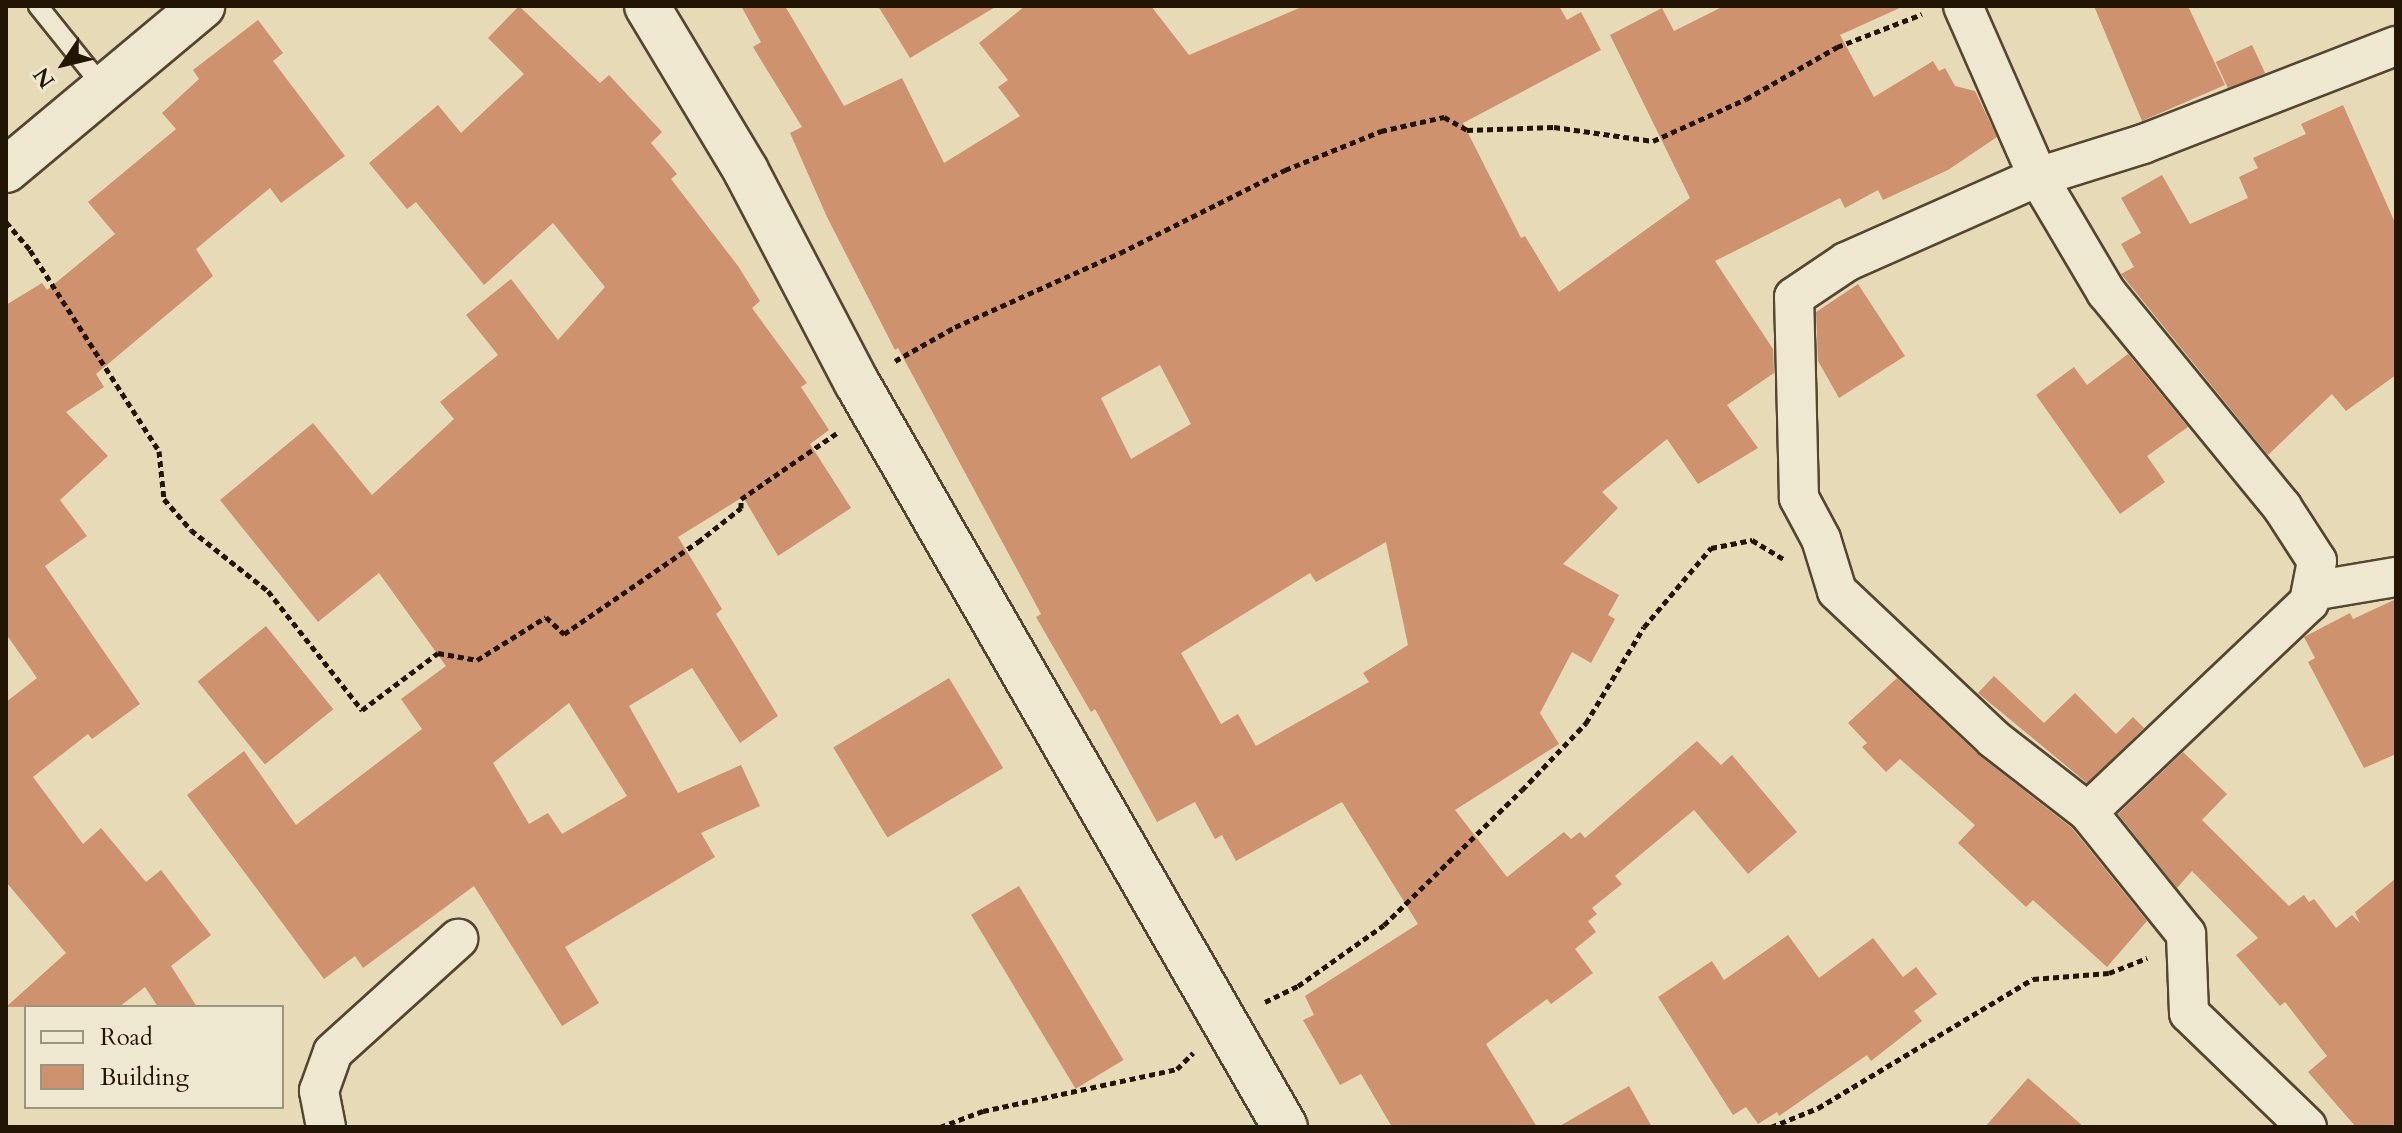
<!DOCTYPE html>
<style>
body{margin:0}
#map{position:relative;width:2402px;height:1133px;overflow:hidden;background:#e6dbb6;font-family:Cardo,serif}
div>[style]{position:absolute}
.building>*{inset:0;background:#cf926e;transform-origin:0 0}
.path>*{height:5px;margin-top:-2.5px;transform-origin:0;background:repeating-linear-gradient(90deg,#231503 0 6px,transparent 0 10px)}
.roads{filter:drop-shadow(2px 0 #544630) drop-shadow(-2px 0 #544630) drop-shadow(0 2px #544630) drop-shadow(0 -2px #544630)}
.lane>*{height:18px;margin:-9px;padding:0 9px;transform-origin:9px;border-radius:9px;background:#efe8d0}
.street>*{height:38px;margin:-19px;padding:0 19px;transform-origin:19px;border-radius:19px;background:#efe8d0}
.secondary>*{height:44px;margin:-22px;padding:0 22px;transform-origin:22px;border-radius:22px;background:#efe8d0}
span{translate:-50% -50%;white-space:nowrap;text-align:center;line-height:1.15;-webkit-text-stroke:7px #efe8d0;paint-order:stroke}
.frame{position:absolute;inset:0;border:8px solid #231503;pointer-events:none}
.legend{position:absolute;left:24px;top:1005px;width:260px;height:104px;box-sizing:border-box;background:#efe8d0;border:2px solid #9d947e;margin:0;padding:10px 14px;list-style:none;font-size:24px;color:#231503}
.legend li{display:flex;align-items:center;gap:16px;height:40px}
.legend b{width:40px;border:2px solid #9d947e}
.north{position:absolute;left:24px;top:24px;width:80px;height:80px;-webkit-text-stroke:6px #efe8d0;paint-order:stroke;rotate:235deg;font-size:22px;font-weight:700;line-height:32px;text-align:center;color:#231503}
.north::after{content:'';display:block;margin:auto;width:28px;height:36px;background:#231503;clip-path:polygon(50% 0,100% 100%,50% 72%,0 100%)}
</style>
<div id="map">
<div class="building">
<i style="clip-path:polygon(evenodd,519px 6px,600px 83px,609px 75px,662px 132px,651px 143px,677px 174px,671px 179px,738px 266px,760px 301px,752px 308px,807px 383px,801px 387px,829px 430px,810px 444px,851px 508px,778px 556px,743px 497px,678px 537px,722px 609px,716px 614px,778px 716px,740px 743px,692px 668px,629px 706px,678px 793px,741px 765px,760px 806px,701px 833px,715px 857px,565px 947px,599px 1003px,562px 1026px,474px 886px,363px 968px,355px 956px,324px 979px,187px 795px,244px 751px,296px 825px,422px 729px,401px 699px,446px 666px,379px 573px,318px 622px,220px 500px,313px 423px,372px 495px,454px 419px,440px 402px,498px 355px,466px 315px,511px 279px,558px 340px,605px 287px,553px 223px,484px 285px,416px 202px,407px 209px,369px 163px,438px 105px,461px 133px,524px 74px,488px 38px,519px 6px,569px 703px,627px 796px,562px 834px,548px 813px,529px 824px,493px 763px,569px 703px)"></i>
<i style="clip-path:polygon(evenodd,741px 6px,785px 6px,844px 106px,902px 78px,944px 163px,1020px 116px,998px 87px,1008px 80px,979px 43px,1025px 6px,1151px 6px,1189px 55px,1304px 6px,1559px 6px,1567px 20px,1581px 12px,1601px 50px,1463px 123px,1521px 238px,1525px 236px,1559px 292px,1690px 198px,1610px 35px,1662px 8px,1674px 31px,1724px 6px,1904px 6px,1840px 35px,1874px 97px,1933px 61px,1939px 71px,1945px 68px,1955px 86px,1975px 91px,1997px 137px,1948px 170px,1883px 200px,1878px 190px,1845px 208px,1840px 198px,1715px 261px,1773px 349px,1774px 373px,1727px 405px,1758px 448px,1698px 484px,1667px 439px,1602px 492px,1618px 508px,1563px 564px,1619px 595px,1608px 615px,1615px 619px,1591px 663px,1572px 652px,1540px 713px,1559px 744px,1455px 810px,1507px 877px,1564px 832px,1571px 839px,1580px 832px,1585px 838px,1697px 741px,1721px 765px,1732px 755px,1797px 832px,1748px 874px,1694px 810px,1615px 876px,1622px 884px,1592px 908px,1597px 914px,1588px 921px,1596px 932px,1575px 949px,1593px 973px,1551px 1004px,1547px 999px,1486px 1044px,1537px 1127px,1392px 1127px,1361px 1074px,1340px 1085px,1303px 1020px,1314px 1015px,1305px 996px,1418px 924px,1342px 802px,1236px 861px,1222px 835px,1215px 839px,1195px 802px,1157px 822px,1095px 709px,1091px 712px,1036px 617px,1041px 614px,898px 348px,895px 350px,827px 217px,790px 133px,802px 127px,753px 47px,761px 42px,741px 6px,1160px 365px,1191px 424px,1131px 459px,1101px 398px,1160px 365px,741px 6px,1386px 542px,1408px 645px,1363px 673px,1369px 682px,1256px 746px,1238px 714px,1221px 724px,1181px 653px,1310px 573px,1316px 582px,1386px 542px)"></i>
<i style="clip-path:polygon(878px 6px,997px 6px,910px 58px)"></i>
<i style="clip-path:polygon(2094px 6px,2188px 6px,2225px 85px,2142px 121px)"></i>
<i style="clip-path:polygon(258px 20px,283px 53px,273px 61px,345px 156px,281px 203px,270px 188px,196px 249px,213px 276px,96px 374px,104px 387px,66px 412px,108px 456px,60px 500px,87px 536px,45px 566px,140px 704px,92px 739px,88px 734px,33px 777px,83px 844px,101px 828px,146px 882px,161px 870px,211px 935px,171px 966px,197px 1007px,158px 1007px,145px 987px,119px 1007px,6px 1007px,66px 953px,6px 882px,6px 702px,37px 678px,6px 634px,6px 305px,42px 283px,47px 290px,115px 234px,88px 202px,176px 129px,162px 113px,199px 79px,193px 70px)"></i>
<i style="left:2252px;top:45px;width:31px;height:40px;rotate:65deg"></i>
<i style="clip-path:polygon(2343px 105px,2396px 225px,2396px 375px,2346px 411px,2332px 394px,2268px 455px,2121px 274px,2134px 267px,2121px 244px,2141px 233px,2121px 198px,2162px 175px,2190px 224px,2248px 198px,2239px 177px,2258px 168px,2253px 158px,2306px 134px,2301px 124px)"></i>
<i style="clip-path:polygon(1858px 284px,1905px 356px,1839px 398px,1818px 361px,1816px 312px)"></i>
<i style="clip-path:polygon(2128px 354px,2188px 427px,2147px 456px,2165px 482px,2120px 514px,2036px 395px,2074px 367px,2087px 385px)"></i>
<i style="clip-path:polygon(2396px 599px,2396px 754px,2364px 768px,2308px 662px,2315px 658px,2304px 637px,2350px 613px,2353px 619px)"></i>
<i style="left:266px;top:626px;width:107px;height:88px;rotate:51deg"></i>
<i style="clip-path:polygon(1994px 676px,2044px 723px,2075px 693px,2116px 734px,2133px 717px,2144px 728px,2087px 783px,1978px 693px)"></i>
<i style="left:949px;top:678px;width:105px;height:135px;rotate:59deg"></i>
<i style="clip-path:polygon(1897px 678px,1980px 756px,2072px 828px,2147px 921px,2107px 967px,2033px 900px,2026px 907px,1958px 843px,1975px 825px,1900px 759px,1886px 772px,1862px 747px,1867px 743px,1848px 723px)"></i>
<i style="clip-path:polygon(2183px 752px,2227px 794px,2202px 820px,2289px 906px,2304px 895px,2309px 902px,2314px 899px,2336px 928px,2352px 915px,2360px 923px,2355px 912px,2396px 878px,2396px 1127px,2356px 1127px,2308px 1072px,2327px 1056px,2285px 1002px,2280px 1006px,2236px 955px,2258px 938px,2192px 871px,2177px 888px,2118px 814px)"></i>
<i style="left:1019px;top:886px;width:203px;height:56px;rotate:59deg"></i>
<i style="clip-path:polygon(1788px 935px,1819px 978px,1873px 938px,1903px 977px,1916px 967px,1937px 994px,1914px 1011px,1922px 1021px,1871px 1061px,1867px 1055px,1779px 1116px,1777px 1112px,1758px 1124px,1746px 1107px,1733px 1115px,1658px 997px,1712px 961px,1724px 980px)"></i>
<i style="clip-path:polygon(2028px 1078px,2084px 1127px,1985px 1127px)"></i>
<i style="clip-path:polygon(1629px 1086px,1652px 1127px,1558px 1127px)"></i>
</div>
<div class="path">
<i style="left:6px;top:222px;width:37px;rotate:49deg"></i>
<i style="left:30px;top:250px;width:239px;rotate:57.3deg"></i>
<i style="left:159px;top:451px;width:48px;rotate:84.1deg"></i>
<i style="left:164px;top:499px;width:41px;rotate:48.9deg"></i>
<i style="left:191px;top:530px;width:98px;rotate:38.4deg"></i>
<i style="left:268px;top:591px;width:152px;rotate:51.7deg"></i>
<i style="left:362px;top:710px;width:95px;rotate:-36.9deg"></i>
<i style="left:438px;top:653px;width:40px;rotate:10deg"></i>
<i style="left:477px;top:660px;width:81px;rotate:-31.9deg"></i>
<i style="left:546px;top:617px;width:25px;rotate:43deg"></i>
<i style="left:564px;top:634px;width:163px;rotate:-34.5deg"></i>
<i style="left:698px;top:542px;width:55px;rotate:-38.3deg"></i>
<i style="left:741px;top:508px;width:9px;rotate:-90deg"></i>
<i style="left:741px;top:499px;width:116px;rotate:-34.5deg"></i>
<i style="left:895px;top:361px;width:69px;rotate:-29.5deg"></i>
<i style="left:955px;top:327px;width:181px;rotate:-24.2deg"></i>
<i style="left:1120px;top:253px;width:185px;rotate:-26.7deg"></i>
<i style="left:1285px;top:170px;width:104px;rotate:-22.1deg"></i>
<i style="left:1381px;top:131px;width:65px;rotate:-12.5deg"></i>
<i style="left:1444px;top:117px;width:26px;rotate:29deg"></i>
<i style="left:1467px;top:130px;width:87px;rotate:-2deg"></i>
<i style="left:1554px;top:127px;width:100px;rotate:8deg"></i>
<i style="left:1653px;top:141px;width:102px;rotate:-24.3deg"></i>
<i style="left:1746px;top:99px;width:105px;rotate:-29.7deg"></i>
<i style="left:1837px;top:47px;width:91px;rotate:-21.2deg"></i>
<i style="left:1265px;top:1002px;width:37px;rotate:-26deg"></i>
<i style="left:1298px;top:986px;width:105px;rotate:-35.3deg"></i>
<i style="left:1384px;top:925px;width:193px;rotate:-44.4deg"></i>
<i style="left:1522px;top:790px;width:93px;rotate:-46.3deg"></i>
<i style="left:1586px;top:723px;width:112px;rotate:-58.9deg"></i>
<i style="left:1644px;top:627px;width:104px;rotate:-49.7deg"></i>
<i style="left:1711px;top:548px;width:42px;rotate:-11deg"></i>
<i style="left:1752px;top:540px;width:37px;rotate:31deg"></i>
<i style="left:940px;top:1127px;width:46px;rotate:-20.4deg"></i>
<i style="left:983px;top:1111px;width:198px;rotate:-12.2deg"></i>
<i style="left:1177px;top:1069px;width:23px;rotate:-45deg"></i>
<i style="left:1771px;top:1127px;width:51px;rotate:-22deg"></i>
<i style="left:1818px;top:1108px;width:251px;rotate:-31deg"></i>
<i style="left:2033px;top:979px;width:76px;rotate:-4.5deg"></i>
<i style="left:2109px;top:973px;width:41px;rotate:-21.5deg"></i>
</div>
<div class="roads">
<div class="lane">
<i style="left:38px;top:6px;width:105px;rotate:51.2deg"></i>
</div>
<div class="street">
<i style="left:1963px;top:6px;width:187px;rotate:66.3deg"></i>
<i style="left:2038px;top:177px;width:134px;rotate:59.4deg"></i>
<i style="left:2106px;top:292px;width:278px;rotate:50.7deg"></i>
<i style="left:2282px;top:507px;width:64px;rotate:57.1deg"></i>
<i style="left:2317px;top:561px;width:42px;rotate:101deg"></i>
<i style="left:2309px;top:602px;width:305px;rotate:136.5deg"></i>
<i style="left:2312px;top:591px;width:85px;rotate:-9.5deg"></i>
<i style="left:326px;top:1127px;width:37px;rotate:-101deg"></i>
<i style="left:319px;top:1091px;width:41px;rotate:-70.3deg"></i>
<i style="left:333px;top:1052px;width:169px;rotate:-42.1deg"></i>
<i style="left:2307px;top:1127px;width:164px;rotate:-136deg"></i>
<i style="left:2189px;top:1013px;width:79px;rotate:-92.2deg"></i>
<i style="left:2186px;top:934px;width:156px;rotate:-128.8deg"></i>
<i style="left:2088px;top:812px;width:119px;rotate:-142.2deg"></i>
<i style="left:1994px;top:739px;width:216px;rotate:-136.7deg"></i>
<i style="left:1837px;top:591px;width:54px;rotate:-107.1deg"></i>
<i style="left:1821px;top:539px;width:47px;rotate:-118.2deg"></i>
<i style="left:1799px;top:498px;width:201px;rotate:-91.4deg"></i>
<i style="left:1794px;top:297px;width:63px;rotate:-33.9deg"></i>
<i style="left:1846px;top:262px;width:210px;rotate:-23.9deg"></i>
<i style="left:2038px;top:177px;width:110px;rotate:-17.4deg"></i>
<i style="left:2143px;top:144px;width:271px;rotate:-21.2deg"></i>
</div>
<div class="secondary">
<i style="left:647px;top:6px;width:192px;rotate:59deg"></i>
<i style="left:746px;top:171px;width:239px;rotate:62.4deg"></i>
<i style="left:857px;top:383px;width:858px;rotate:60.09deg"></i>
<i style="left:6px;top:170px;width:256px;rotate:-39.9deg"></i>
</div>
</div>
<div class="frame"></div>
<ul class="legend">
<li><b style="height:10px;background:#efe8d0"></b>Road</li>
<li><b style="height:22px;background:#cf926e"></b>Building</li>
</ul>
<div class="north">N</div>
</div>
